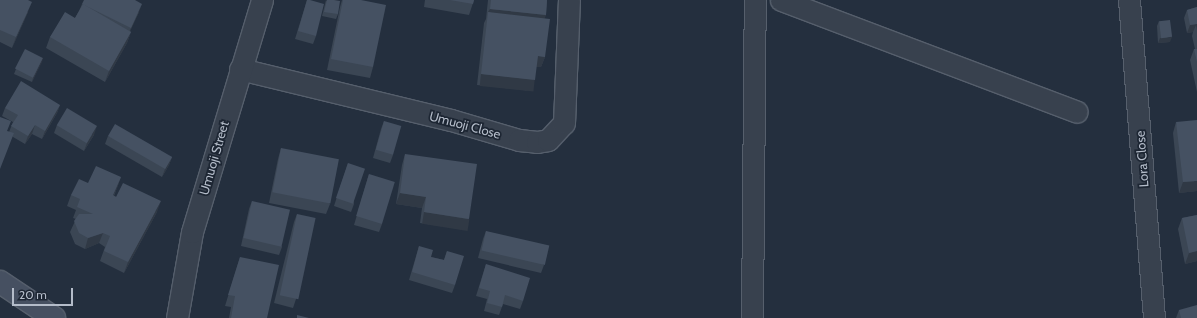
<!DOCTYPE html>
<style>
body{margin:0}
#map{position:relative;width:1197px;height:318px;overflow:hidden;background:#242f3e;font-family:Cabin,sans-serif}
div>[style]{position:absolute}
.roads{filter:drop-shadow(1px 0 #565f6c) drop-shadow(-1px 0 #565f6c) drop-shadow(0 1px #565f6c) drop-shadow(0 -1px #565f6c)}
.street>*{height:21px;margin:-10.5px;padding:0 10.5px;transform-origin:10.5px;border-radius:10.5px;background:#38414e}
.secondary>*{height:22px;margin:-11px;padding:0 11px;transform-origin:11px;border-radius:11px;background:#465061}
.wall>*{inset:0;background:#3b4654}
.shaded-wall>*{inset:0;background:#303945;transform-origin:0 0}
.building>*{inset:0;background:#455162;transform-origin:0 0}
span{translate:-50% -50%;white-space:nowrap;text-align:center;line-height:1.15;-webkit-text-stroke:3.5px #1d2633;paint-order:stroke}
.street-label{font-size:13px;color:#b4bcc9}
.scale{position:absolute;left:12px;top:288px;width:61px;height:18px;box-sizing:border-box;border:2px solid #b4bcc9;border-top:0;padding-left:5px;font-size:12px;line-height:14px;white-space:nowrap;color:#b4bcc9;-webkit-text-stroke:3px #1d2633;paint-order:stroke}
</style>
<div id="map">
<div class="roads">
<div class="street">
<i style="left:781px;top:0;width:316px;rotate:20.7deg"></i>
<i style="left:1129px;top:0;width:319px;rotate:85.5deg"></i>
<i style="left:240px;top:69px;width:217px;rotate:13.6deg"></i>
<i style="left:451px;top:120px;width:71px;rotate:16.4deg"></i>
<i style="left:519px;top:140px;width:18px;rotate:6deg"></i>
<i style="left:537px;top:142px;width:11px;rotate:-10deg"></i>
<i style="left:548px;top:140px;width:23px;rotate:-47deg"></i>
<i style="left:564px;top:123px;width:123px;rotate:-87.7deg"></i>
<i style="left:177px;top:318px;width:87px;rotate:-80.1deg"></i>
<i style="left:192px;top:232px;width:242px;rotate:-73.2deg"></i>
<i style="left:752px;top:318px;width:318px;rotate:-89.5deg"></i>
</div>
<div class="secondary">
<i style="left:0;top:282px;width:65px;rotate:33.7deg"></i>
</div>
</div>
<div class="wall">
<i style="clip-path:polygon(0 0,28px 12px,12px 48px,0 42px)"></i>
<i style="clip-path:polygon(307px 0,316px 36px,313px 44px,295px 39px)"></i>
<i style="clip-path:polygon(326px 0,338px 14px,336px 19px,322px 16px)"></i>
<i style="clip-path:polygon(342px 0,361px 0,373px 67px,370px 78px,327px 70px,340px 7px)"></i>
<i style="clip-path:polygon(425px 0,474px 0,469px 15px,424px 7px)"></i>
<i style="clip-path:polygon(488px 0,547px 0,546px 15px,544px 18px,545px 57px,541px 67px,536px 67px,531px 91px,477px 85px,484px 23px,486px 19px)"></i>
<i style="clip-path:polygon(82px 4px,139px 12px,130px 31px,131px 32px,127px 43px,105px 82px,46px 48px,50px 37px,75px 18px,79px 11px)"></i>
<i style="clip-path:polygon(1197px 7px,1197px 92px,1190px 60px,1194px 49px,1195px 49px,1192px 36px,1193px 32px,1187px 33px,1184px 18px,1187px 10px)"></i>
<i style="clip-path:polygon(1159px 21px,1170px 42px,1158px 43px,1157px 26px)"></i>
<i style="clip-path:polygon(43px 58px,32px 82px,14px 74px,16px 69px)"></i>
<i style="clip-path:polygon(60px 105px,57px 113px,42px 139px,32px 134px,25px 144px,13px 137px,7px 131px,9px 132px,13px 122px,2px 116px,5px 108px)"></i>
<i style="clip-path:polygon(384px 121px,393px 155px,390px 163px,373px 158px,381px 129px)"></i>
<i style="clip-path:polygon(1176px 122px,1197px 191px,1179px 193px,1173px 133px)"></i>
<i style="clip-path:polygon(57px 125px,94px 135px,84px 151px,54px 133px)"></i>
<i style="clip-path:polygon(108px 136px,172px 157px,169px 165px,162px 177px,105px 144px)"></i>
<i style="clip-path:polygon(281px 148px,330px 204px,326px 214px,269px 203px,278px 159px)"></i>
<i style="clip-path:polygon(405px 154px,469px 219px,465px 230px,420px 223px,422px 208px,396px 204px,402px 165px)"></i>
<i style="clip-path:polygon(348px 163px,354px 204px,351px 212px,334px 206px)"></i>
<i style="clip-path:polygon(369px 174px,382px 224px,379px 232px,354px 225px)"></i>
<i style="clip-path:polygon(121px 177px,114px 196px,157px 212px,124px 273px,100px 261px,105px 247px,99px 243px,85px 249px,75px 244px,70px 232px,76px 219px,73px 218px,76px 210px,67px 206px,71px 195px,88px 183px)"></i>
<i style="clip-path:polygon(252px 201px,282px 247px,279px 255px,241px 246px,249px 209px)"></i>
<i style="clip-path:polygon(297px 214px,296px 299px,293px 308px,274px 303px,294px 222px)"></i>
<i style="clip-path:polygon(1197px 215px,1197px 261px,1185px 264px,1178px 229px,1182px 218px)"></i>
<i style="clip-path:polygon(486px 231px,544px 265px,541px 273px,478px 258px,483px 239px)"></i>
<i style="clip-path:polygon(419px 246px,431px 257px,444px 260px,447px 251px,455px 285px,452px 293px,409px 280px)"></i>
<i style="clip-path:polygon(240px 257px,267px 318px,229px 318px,231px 307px,225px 306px)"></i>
<i style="clip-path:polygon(486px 264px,523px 301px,520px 309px,503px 304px,499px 315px,484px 311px,487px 299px,476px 296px)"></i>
<i style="clip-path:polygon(1179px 310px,1197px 318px,1176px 318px)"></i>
</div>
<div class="shaded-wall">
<i style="clip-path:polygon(32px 2px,28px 12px,12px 48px,16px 37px)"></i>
<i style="clip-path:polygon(142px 4px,139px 12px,128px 36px,131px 28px)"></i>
<i style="clip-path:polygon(490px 9px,546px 15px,542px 26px,488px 12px)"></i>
<i style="clip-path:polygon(1197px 24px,1197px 30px,1196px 25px,1193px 32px,1187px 33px,1190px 25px)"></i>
<i style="clip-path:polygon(131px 32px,127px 43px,105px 82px,109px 71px)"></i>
<i style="clip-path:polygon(1172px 37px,1170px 42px,1158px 43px,1160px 38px)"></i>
<i style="clip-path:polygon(538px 56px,545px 57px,541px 67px,534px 67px)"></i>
<i style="clip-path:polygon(43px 58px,42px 62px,32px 82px,33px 78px)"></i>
<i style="left:481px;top:74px;width:54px;height:12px;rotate:6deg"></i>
<i style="clip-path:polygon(60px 105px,57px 113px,42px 139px,45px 131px)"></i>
<i style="clip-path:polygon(35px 125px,32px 134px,25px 144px,28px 136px)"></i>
<i style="clip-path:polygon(97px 126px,94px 135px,84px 151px,87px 143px)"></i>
<i style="clip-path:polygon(172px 157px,169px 165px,162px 177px,165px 169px)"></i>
<i style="clip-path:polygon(121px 177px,117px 188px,109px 206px,113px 195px)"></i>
<i style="clip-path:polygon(1197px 181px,1197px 191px,1179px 193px,1183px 182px)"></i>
<i style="clip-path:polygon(400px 193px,426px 197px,422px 208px,396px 204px)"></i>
<i style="clip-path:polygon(161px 201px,157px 212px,124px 273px,128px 262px)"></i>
<i style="left:424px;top:212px;width:46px;height:12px;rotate:9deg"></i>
<i style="clip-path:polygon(103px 233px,99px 243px,85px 249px,88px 238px)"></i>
<i style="clip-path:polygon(1197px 251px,1197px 261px,1185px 264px,1189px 253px)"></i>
</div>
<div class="building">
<i style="clip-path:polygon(0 0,28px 0,32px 2px,16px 37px,0 30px)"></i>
<i style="clip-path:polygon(84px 0,135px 0,142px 4px,131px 28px,82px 4px)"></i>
<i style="clip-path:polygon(307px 0,310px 0,324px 4px,316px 36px,298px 31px)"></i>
<i style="clip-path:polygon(327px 0,334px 0,340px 1px,338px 14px,324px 12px)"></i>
<i style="clip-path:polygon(343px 0,361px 0,386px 5px,373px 67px,331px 59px)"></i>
<i style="clip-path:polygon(450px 0,474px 0,473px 4px)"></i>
<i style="clip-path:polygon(491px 0,547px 0,546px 15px,490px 9px)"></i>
<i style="clip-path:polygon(83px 4px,131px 32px,109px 71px,50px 37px,65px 12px,75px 18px)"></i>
<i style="clip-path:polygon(1197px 7px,1197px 24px,1190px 25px,1187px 10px)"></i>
<i style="clip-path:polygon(488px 12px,550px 19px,545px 57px,538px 56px,535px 80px,481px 74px)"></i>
<i style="left:1170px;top:20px;width:17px;height:11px;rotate:83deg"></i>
<i style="left:25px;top:49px;width:20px;height:22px;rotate:27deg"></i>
<i style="clip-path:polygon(1194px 49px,1197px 49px,1197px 62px)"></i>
<i style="clip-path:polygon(21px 81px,60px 105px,45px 131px,35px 125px,28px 136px,11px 126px,18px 115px,5px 108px)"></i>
<i style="left:67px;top:108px;width:35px;height:20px;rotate:31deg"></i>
<i style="clip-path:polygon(0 117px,11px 121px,7px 131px,14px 133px,0 169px)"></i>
<i style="clip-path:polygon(1197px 120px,1197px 181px,1183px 182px,1176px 122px)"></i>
<i style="left:384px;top:121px;width:18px;height:30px;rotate:16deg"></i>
<i style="left:115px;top:124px;width:66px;height:14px;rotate:30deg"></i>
<i style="left:281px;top:148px;width:59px;height:45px;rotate:11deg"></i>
<i style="clip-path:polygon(405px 154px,477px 164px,469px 219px,424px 212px,426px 197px,400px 193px)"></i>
<i style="left:348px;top:163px;width:18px;height:37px;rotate:19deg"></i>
<i style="clip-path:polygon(96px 166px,121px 177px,113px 195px,116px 197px,123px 183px,161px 201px,128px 262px,104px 251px,110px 236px,103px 233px,88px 238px,79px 233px,74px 221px,79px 214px,93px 214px,77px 207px,80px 199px,71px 195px,79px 179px,88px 183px)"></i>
<i style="left:369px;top:174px;width:27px;height:44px;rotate:17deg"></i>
<i style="left:252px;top:201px;width:39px;height:38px;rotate:13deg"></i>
<i style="left:297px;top:214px;width:19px;height:83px;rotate:12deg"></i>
<i style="clip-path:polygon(1197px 215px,1197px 251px,1189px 253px,1182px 218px)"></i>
<i style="left:486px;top:231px;width:65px;height:20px;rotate:13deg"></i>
<i style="clip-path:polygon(419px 246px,433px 250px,431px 257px,444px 260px,447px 251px,464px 256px,455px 285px,412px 272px)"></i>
<i style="clip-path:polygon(240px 257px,279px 265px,267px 318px,231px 318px,235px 296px,228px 295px)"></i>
<i style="clip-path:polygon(486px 264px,530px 278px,523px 301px,505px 295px,502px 307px,487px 303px,490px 291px,479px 288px)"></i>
<i style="clip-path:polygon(1197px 305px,1197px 318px,1181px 318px,1179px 310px)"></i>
<i style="clip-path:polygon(297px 315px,309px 318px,297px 318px)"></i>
</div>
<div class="street-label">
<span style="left:465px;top:125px;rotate:15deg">Umuoji Close</span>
<span style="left:214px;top:158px;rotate:-74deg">Umuoji Street</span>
<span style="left:1142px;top:159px;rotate:-94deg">Lora Close</span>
</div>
<div class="scale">20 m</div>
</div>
